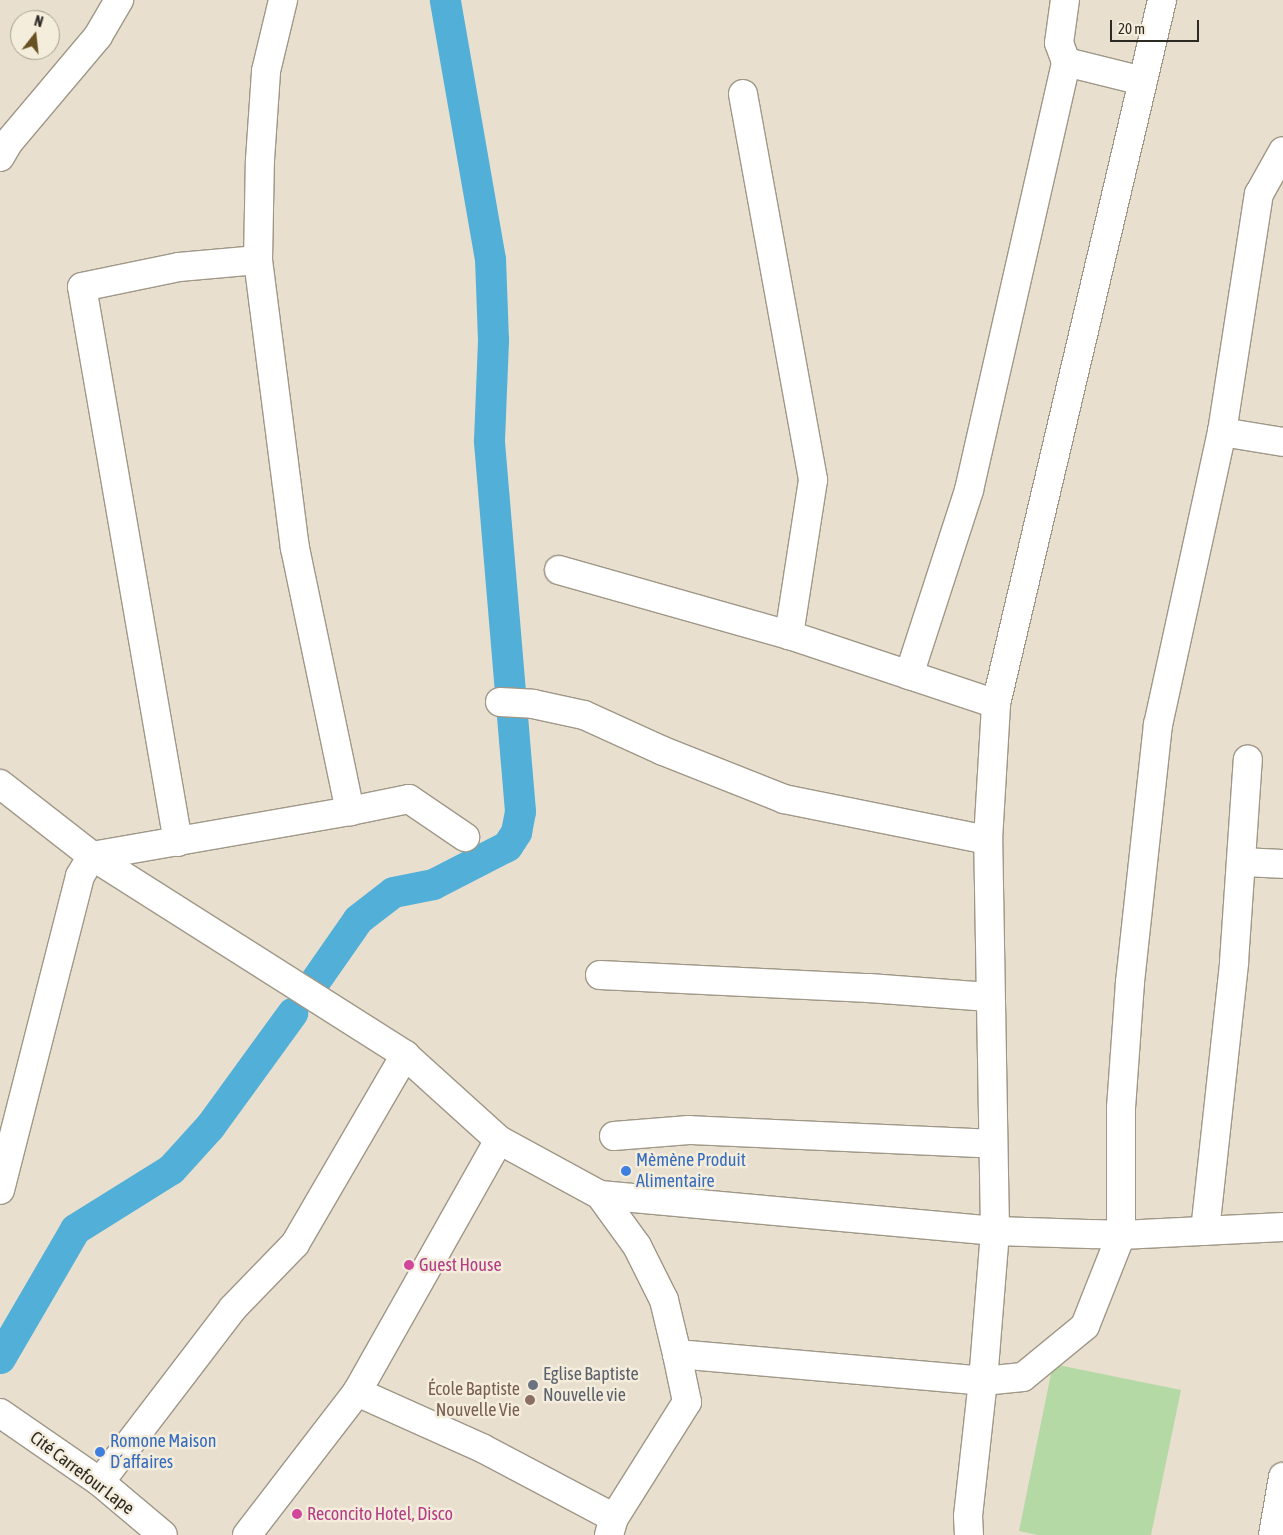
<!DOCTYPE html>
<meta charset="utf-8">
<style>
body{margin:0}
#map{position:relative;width:1283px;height:1535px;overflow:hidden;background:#e8dfcf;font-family:"Asap Condensed",sans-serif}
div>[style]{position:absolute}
.green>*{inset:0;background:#b5d9a4}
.canal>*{height:31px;margin:-15.5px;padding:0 15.5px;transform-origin:15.5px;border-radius:15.5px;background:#52b0d8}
.roads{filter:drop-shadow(1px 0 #9f9787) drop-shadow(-1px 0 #9f9787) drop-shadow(0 1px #9f9787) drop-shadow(0 -1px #9f9787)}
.minor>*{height:28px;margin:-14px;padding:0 14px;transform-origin:14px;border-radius:14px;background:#fff}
.dots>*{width:14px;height:14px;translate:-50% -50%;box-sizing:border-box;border:2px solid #f5eddc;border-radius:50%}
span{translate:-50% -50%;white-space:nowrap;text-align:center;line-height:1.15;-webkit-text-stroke:5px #f5eddc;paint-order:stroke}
.shop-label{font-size:18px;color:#366cbe}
.left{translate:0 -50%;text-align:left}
.hotel-label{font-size:18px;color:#b23c85}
.worship-label{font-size:18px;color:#5b616d}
.education-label{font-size:18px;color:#785e54}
.right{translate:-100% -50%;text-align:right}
.street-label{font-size:18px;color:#2d2a24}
.north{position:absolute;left:10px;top:10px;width:50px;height:50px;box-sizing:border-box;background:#f5eddc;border:1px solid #a59f92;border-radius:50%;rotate:16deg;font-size:14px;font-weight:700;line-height:20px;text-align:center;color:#2d2a24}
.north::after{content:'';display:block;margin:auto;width:18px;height:22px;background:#695222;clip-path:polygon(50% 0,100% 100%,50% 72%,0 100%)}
.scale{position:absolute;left:1110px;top:20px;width:89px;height:22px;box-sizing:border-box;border:2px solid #2d2a24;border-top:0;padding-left:6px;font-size:15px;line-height:18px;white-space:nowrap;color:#2d2a24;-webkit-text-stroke:4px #f5eddc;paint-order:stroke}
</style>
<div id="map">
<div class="green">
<i style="clip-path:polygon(1053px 1364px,1181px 1390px,1151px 1535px,1038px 1535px,1019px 1531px)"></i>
</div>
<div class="canal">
<i style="left:312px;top:985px;width:80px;rotate:-55.1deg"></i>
<i style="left:358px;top:919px;width:44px;rotate:-37.6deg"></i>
<i style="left:393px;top:892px;width:41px;rotate:-11.3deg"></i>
<i style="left:433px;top:884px;width:83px;rotate:-27.2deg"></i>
<i style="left:507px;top:846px;width:17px;rotate:-57deg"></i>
<i style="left:516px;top:832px;width:21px;rotate:-79deg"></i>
<i style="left:520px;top:811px;width:372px;rotate:-94.8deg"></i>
<i style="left:489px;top:440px;width:100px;rotate:-87.7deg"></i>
<i style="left:493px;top:340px;width:81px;rotate:-92.1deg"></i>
<i style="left:490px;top:259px;width:263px;rotate:-99.9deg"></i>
<i style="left:0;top:1358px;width:149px;rotate:-59.8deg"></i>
<i style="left:75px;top:1229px;width:113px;rotate:-32deg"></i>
<i style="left:171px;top:1169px;width:58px;rotate:-47.8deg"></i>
<i style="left:210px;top:1126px;width:140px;rotate:-54deg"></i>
</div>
<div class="roads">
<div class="minor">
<i style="left:1066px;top:62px;width:79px;rotate:13.9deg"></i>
<i style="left:743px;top:94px;width:392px;rotate:79.7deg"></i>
<i style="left:813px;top:480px;width:157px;rotate:98.8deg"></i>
<i style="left:0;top:157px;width:16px;rotate:-60deg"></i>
<i style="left:8px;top:143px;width:140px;rotate:-49.9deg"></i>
<i style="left:98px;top:36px;width:42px;rotate:-59.7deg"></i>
<i style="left:258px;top:260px;width:290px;rotate:82.7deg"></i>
<i style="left:295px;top:548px;width:269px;rotate:78.2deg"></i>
<i style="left:1222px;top:432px;width:62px;rotate:9.3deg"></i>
<i style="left:559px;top:570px;width:239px;rotate:15.8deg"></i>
<i style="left:789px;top:635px;width:218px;rotate:18.4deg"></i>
<i style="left:909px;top:675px;width:194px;rotate:-72deg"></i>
<i style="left:969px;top:490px;width:439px;rotate:-77.2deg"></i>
<i style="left:1066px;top:62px;width:20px;rotate:-110deg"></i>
<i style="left:1059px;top:43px;width:43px;rotate:-82.1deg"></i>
<i style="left:500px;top:702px;width:33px;rotate:3deg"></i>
<i style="left:533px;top:704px;width:52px;rotate:12.2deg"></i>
<i style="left:584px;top:715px;width:87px;rotate:24.5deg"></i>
<i style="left:663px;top:751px;width:130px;rotate:21.6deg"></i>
<i style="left:784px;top:799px;width:208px;rotate:11.4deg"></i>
<i style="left:0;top:784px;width:117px;rotate:38deg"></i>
<i style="left:92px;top:856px;width:371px;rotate:32.4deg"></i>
<i style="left:405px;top:1055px;width:127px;rotate:42.1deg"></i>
<i style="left:499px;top:1140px;width:115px;rotate:28.6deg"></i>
<i style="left:600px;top:1195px;width:63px;rotate:54deg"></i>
<i style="left:637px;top:1246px;width:60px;rotate:63.4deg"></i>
<i style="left:664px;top:1300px;width:56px;rotate:76.5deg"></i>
<i style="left:677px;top:1354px;width:307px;rotate:5deg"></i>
<i style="left:983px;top:1381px;width:40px;rotate:-5.7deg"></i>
<i style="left:1023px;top:1377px;width:80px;rotate:-39.4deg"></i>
<i style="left:1085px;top:1326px;width:98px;rotate:-68.4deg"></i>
<i style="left:1121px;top:1235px;width:127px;rotate:-90deg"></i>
<i style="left:1121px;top:1108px;width:126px;rotate:-85.9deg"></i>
<i style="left:1130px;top:982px;width:259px;rotate:-83.8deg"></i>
<i style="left:1158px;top:725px;width:300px;rotate:-77.7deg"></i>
<i style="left:1222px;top:432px;width:241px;rotate:-81.2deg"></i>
<i style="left:1259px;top:194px;width:49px;rotate:-60.8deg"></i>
<i style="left:178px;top:842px;width:563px;rotate:-99.81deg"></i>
<i style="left:82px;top:287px;width:99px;rotate:-11.7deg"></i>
<i style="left:179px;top:267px;width:79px;rotate:-5.1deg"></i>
<i style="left:258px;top:260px;width:100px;rotate:-88.9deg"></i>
<i style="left:260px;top:160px;width:89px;rotate:-86.1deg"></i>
<i style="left:266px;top:71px;width:73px;rotate:-76.5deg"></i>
<i style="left:1241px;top:862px;width:42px;rotate:2.7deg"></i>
<i style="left:600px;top:975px;width:269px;rotate:2.8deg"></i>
<i style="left:869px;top:988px;width:120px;rotate:4.3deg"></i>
<i style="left:614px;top:1136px;width:75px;rotate:-4.6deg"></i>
<i style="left:689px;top:1130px;width:303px;rotate:2.6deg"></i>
<i style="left:0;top:1190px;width:324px;rotate:-75.7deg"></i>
<i style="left:80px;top:876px;width:23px;rotate:-59deg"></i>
<i style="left:92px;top:856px;width:262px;rotate:-9.9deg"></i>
<i style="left:350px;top:811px;width:60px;rotate:-11.5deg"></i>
<i style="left:409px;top:799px;width:68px;rotate:34.2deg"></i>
<i style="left:600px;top:1195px;width:397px;rotate:5.2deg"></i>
<i style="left:995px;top:1231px;width:126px;rotate:1.8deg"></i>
<i style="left:1121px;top:1235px;width:162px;rotate:-2.8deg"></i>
<i style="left:1205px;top:1231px;width:271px;rotate:-83.8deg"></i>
<i style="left:1234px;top:962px;width:203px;rotate:-86.1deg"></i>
<i style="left:357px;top:1392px;width:137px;rotate:24.1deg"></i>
<i style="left:482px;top:1448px;width:149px;rotate:27.9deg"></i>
<i style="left:0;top:1413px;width:121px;rotate:34.6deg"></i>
<i style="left:100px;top:1482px;width:82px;rotate:40.1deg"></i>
<i style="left:100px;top:1482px;width:219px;rotate:-52.6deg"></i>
<i style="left:233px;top:1308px;width:89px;rotate:-45.9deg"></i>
<i style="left:295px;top:1244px;width:219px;rotate:-59.8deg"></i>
<i style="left:247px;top:1535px;width:180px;rotate:-52.4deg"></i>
<i style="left:357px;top:1392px;width:289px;rotate:-60.6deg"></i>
<i style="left:609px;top:1535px;width:18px;rotate:-74deg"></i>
<i style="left:614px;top:1518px;width:137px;rotate:-57.8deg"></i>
<i style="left:687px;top:1402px;width:49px;rotate:-101.8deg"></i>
<i style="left:969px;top:1535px;width:19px;rotate:-93deg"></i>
<i style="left:968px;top:1516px;width:136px;rotate:-83.7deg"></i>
<i style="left:983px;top:1381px;width:150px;rotate:-85.4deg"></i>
<i style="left:995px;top:1231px;width:391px;rotate:-91deg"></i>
<i style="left:988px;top:840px;width:136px;rotate:-86.6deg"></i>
<i style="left:996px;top:704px;width:723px;rotate:-76.73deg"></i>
<i style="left:1273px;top:1535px;width:59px;rotate:-80.2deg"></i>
</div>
</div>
<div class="dots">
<i style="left:626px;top:1171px;background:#3f7fe0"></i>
<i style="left:409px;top:1265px;background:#d1479c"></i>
<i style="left:533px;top:1385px;background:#6b7280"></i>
<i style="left:530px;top:1400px;background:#8d6e63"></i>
<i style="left:100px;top:1452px;background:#3f7fe0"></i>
<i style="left:297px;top:1514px;background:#d1479c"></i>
</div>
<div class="shop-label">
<span class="left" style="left:636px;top:1171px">Mèmène Produit<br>Alimentaire</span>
<span class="left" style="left:110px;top:1452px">Romone Maison<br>D´affaires</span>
</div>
<div class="hotel-label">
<span class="left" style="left:419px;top:1265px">Guest House</span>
<span class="left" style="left:307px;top:1514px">Reconcito Hotel, Disco</span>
</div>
<div class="worship-label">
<span class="left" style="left:543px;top:1385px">Eglise Baptiste<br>Nouvelle vie</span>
</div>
<div class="education-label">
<span class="right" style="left:520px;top:1400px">École Baptiste<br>Nouvelle Vie</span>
</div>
<div class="street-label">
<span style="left:82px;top:1473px;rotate:37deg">Cité Carrefour Lape</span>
</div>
<div class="north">N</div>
<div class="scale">20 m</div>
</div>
